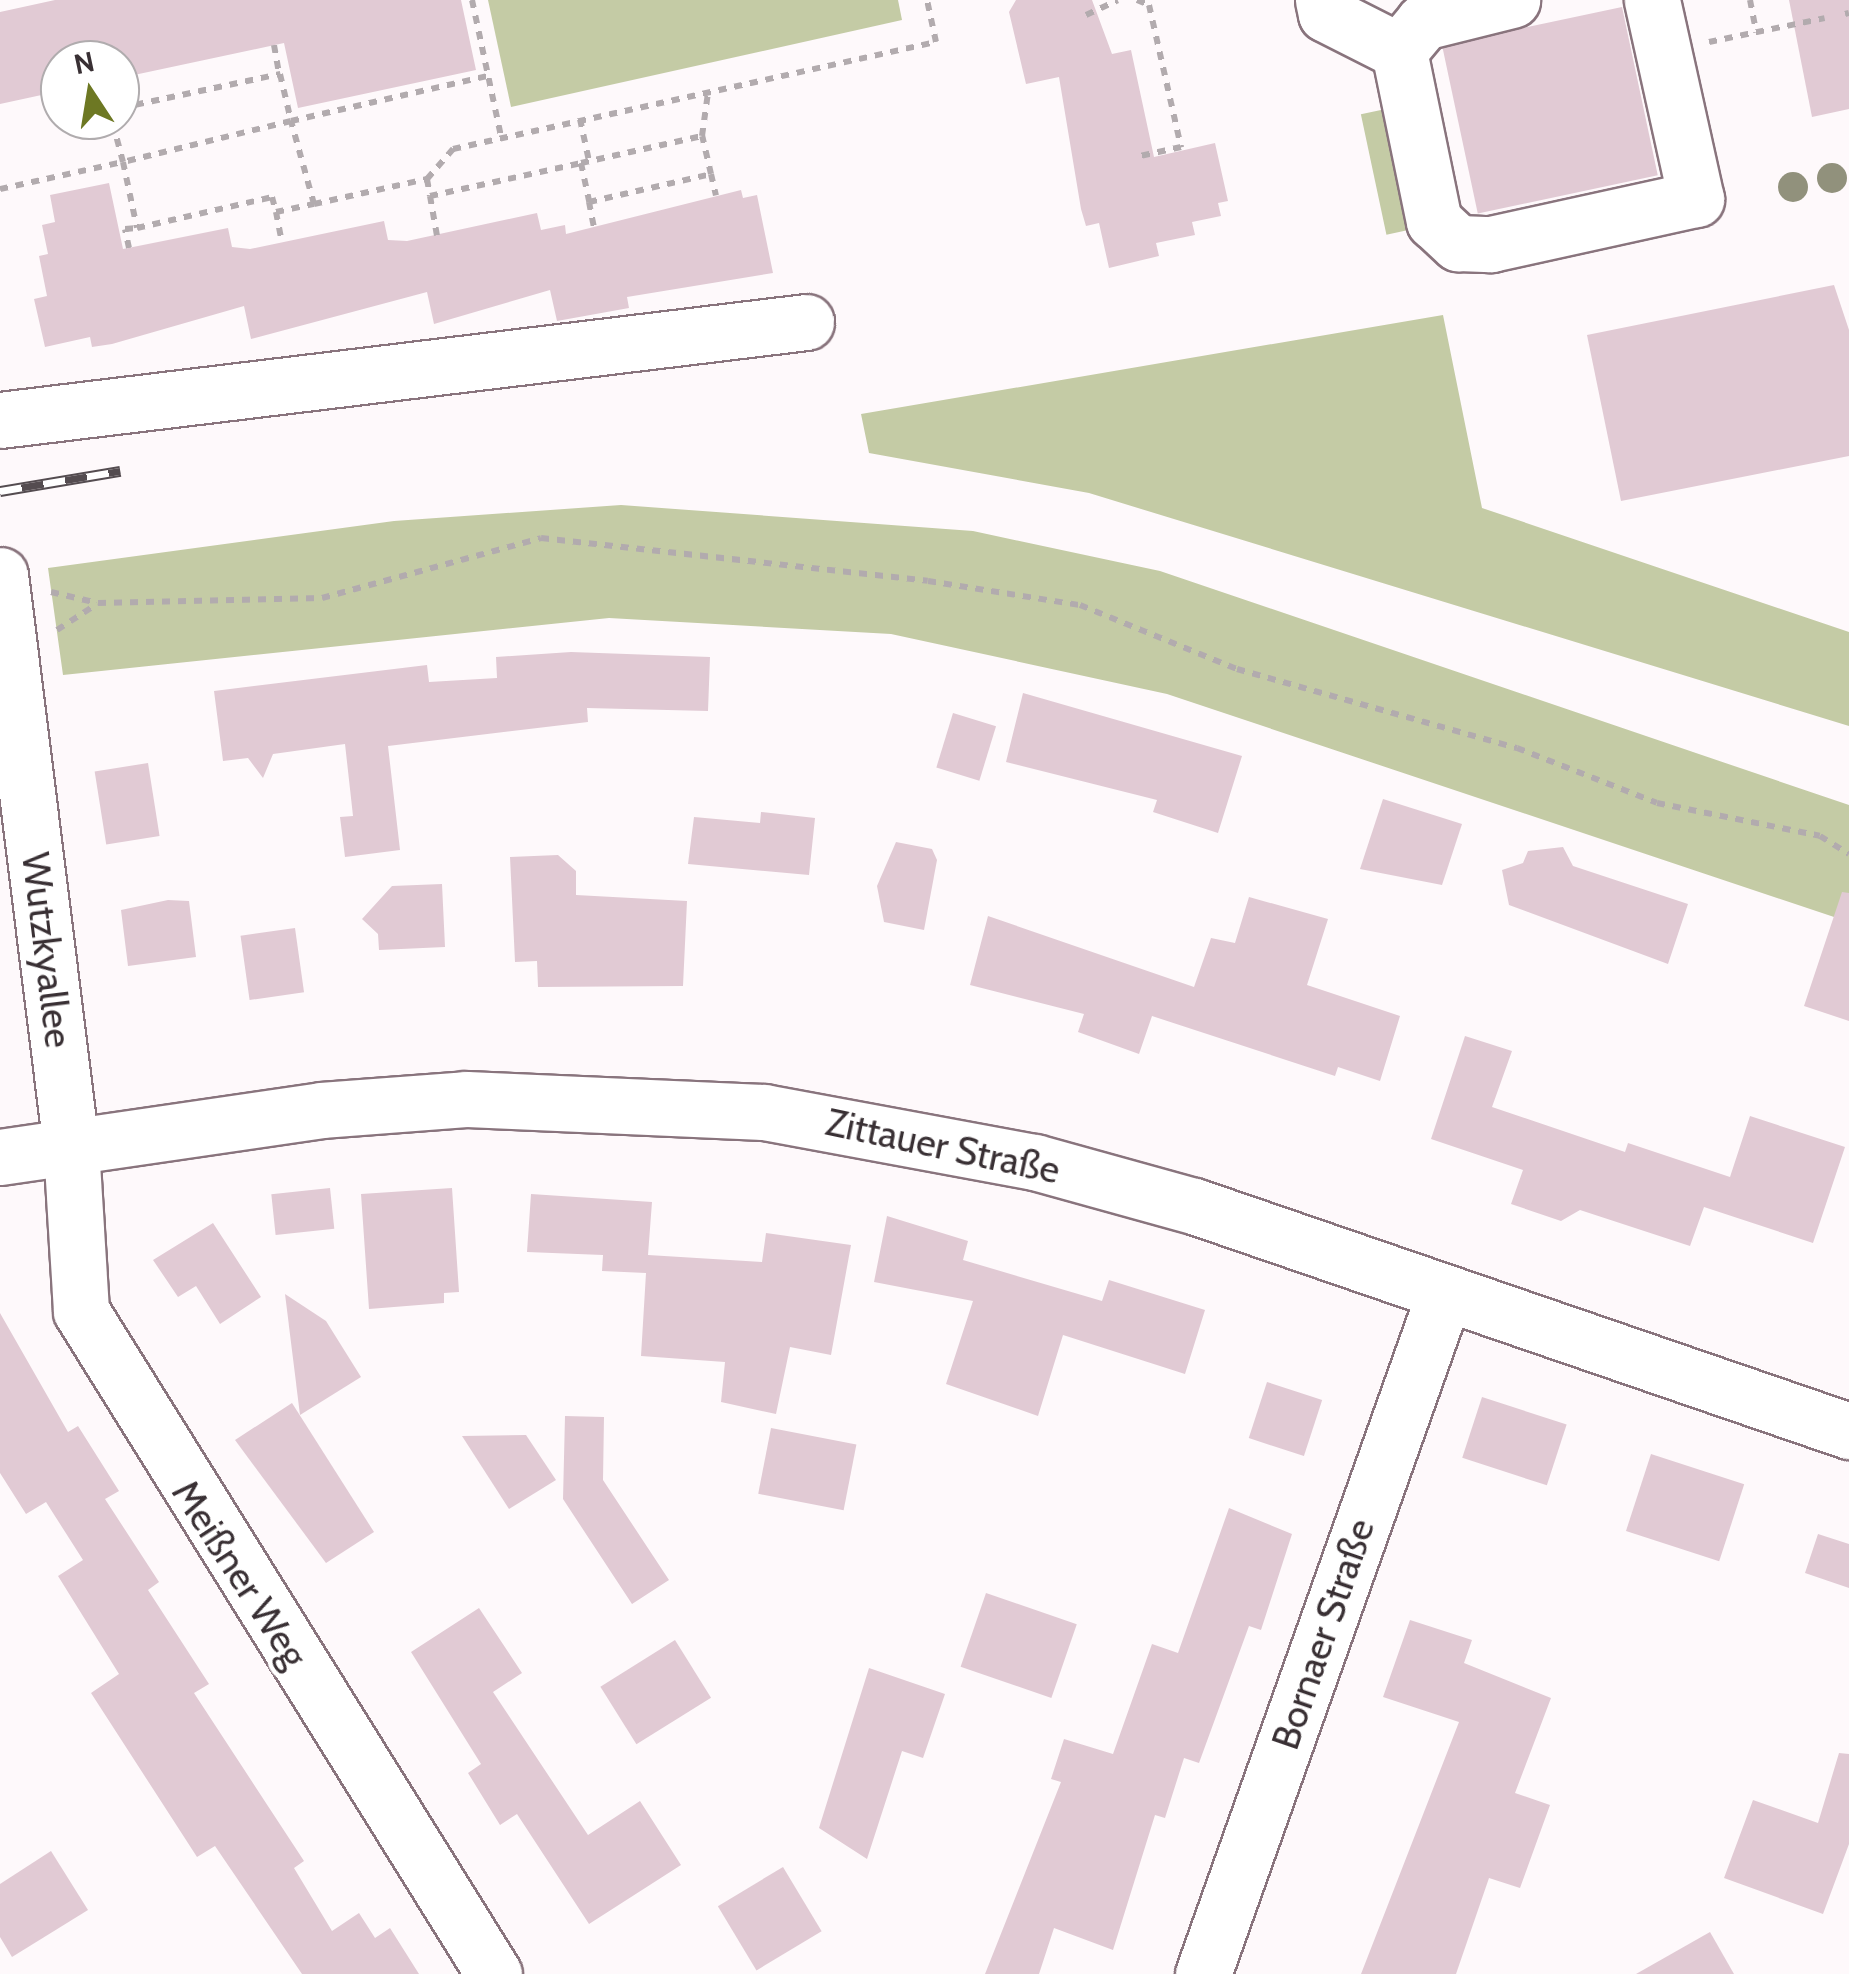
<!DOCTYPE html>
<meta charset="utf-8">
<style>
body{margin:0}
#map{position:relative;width:1849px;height:1974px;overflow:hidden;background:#fef9fb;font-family:Cabin,sans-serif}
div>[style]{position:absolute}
.green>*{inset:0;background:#c4cba5;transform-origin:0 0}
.building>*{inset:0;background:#e1cad4;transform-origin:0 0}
.path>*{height:6px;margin-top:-3px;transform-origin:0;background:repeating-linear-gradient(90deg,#b2abae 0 8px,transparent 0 16px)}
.roads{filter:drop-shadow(2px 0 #89747d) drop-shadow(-2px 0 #89747d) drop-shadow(0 2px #89747d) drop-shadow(0 -2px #89747d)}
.minor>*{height:55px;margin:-27.5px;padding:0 27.5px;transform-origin:27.5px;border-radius:27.5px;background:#fff}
.rail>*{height:11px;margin-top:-5.5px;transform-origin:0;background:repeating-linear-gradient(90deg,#fff 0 22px,#544c50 0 44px);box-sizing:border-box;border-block:2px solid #544c50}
.trees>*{width:30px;height:30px;margin:-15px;border-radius:50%;background:#91917c}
span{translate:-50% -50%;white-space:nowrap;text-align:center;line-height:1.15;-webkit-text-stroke:9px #fff;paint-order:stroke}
.street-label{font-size:38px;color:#393034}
.north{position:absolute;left:40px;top:40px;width:100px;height:100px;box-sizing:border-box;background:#fff;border:2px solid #b0acae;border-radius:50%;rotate:348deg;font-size:28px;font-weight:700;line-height:40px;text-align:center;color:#393034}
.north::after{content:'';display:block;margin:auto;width:35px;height:45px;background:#6d7823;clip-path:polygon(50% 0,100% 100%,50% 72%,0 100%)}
</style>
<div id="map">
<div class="green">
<i style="clip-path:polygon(488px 0,898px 0,902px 20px,511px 107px)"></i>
<i style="left:1400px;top:106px;width:123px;height:40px;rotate:78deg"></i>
<i style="clip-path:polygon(1443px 315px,1482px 508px,1849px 632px,1849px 726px,1089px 493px,869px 453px,861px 414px)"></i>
<i style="clip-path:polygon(621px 505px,973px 531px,1160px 571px,1849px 805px,1849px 922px,1167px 694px,891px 634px,609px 618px,63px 675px,48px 568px,394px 521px)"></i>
</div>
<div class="building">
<i style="clip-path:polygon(55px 0,461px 0,476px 70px,298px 108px,284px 43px,120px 78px,120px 60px,60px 60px,60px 91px,0 104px,0 12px)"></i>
<i style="clip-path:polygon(1016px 0,1092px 0,1112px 54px,1131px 50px,1154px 157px,1215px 143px,1228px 201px,1218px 203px,1221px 216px,1192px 222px,1195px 235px,1156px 243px,1159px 256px,1109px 268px,1099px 223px,1086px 226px,1081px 209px,1059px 77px,1026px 84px,1009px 12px)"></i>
<i style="clip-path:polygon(1789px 0,1849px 0,1849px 109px,1812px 117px)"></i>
<i style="left:1622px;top:7px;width:172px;height:184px;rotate:78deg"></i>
<i style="clip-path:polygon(109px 183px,123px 249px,228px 228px,232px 247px,250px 249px,384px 221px,388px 240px,407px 241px,537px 213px,541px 230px,565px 225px,566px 234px,741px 190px,743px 198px,757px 195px,773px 273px,627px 297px,629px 308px,557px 321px,550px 290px,434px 324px,427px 292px,251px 339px,244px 306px,112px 344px,92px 347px,90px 337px,45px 347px,34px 299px,47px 296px,39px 256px,48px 254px,42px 225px,55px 222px,50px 195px)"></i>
<i style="clip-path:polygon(1834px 285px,1849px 330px,1849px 456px,1621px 501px,1587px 335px)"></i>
<i style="clip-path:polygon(571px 652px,710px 657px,708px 711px,587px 708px,588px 722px,388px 746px,400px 850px,345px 857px,340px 817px,353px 816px,345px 744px,273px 754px,263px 778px,248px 758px,223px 761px,214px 691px,427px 665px,429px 682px,497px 678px,496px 657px)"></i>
<i style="clip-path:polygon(1023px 693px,1242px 756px,1218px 833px,1153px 812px,1157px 800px,1006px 762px)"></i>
<i style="left:953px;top:713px;width:45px;height:57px;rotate:17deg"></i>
<i style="left:148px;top:763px;width:74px;height:54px;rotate:81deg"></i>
<i style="clip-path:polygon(1383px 799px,1462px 824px,1442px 885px,1360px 869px)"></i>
<i style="clip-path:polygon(761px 812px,815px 818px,809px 875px,688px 864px,694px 817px,760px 823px)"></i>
<i style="clip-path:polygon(896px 842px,932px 849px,937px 860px,924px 930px,884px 922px,877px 886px)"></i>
<i style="clip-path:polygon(1563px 847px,1573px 866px,1688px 904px,1668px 964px,1509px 905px,1502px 870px,1523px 863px,1528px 851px)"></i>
<i style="clip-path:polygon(558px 855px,576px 871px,576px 895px,687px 901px,683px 986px,538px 987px,537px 961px,515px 962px,510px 857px)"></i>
<i style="clip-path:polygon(442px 884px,445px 947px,379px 950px,378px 934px,362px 919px,392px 886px)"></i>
<i style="clip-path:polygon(1842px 892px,1849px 893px,1849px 1021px,1804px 1006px)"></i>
<i style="clip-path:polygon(1249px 897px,1328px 919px,1307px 985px,1400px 1016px,1380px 1081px,1338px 1067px,1335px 1076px,1152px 1016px,1139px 1054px,1078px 1032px,1084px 1014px,970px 985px,988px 916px,1194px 987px,1211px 938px,1235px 943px)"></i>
<i style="clip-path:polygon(168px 900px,189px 901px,196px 957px,128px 966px,121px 910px)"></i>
<i style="left:295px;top:928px;width:65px;height:55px;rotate:82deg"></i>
<i style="clip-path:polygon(1465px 1036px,1512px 1051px,1492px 1107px,1625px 1152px,1628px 1143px,1730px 1177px,1750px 1116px,1845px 1147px,1813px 1243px,1704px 1207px,1690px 1246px,1580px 1210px,1561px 1221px,1511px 1204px,1523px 1170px,1431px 1139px)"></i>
<i style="left:330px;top:1188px;width:41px;height:59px;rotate:84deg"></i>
<i style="clip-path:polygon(452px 1188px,459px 1292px,444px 1293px,444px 1303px,369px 1309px,361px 1194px)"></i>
<i style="clip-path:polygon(531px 1194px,652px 1202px,648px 1255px,762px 1262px,766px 1233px,851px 1245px,831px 1355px,790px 1347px,776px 1414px,721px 1402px,725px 1362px,641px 1356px,646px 1273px,602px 1271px,603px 1255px,527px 1252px)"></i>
<i style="clip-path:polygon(887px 1216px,968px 1241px,963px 1260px,1102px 1301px,1109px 1280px,1205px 1310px,1185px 1374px,1063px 1335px,1038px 1416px,946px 1384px,973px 1301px,874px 1282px)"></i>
<i style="clip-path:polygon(213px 1223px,261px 1297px,220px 1324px,196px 1286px,178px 1297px,153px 1260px)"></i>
<i style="clip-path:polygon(285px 1294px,326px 1321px,361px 1377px,300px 1415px)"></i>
<i style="clip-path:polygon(0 1313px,68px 1432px,78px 1426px,119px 1491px,105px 1499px,159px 1582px,148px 1590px,209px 1684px,194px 1693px,304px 1861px,294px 1868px,332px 1931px,359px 1913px,375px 1938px,390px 1928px,419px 1974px,302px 1974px,215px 1846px,197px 1857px,91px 1693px,119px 1674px,58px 1576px,83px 1560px,46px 1502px,26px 1514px,0 1473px)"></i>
<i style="left:1267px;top:1382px;width:58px;height:59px;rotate:18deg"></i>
<i style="left:1482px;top:1397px;width:89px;height:64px;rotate:18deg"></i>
<i style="clip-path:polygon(292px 1403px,374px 1532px,326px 1563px,235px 1440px)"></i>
<i style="clip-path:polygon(565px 1416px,604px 1417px,603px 1480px,669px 1580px,632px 1604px,563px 1499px)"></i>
<i style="left:771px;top:1428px;width:87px;height:67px;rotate:11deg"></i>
<i style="clip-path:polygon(526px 1435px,556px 1480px,509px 1509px,462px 1436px)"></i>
<i style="left:1651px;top:1454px;width:98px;height:81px;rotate:18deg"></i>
<i style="clip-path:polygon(1229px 1508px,1292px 1534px,1261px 1630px,1249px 1626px,1199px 1763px,1184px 1758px,1165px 1818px,1155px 1815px,1113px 1950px,1054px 1928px,1039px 1974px,985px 1974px,1061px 1782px,1051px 1779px,1064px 1739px,1113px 1754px,1152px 1644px,1178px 1653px)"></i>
<i style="clip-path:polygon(1818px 1534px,1849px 1544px,1849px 1588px,1805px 1573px)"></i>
<i style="left:986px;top:1593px;width:96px;height:78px;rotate:19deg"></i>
<i style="clip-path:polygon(479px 1608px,522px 1673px,493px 1692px,588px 1835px,640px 1801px,681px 1865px,589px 1924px,517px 1814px,500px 1825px,468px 1773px,481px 1764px,411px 1652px)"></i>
<i style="clip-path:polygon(1410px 1620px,1472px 1640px,1464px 1663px,1551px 1698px,1515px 1793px,1550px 1805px,1520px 1888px,1489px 1878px,1456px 1974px,1361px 1974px,1459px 1722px,1383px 1697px)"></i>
<i style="left:675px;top:1640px;width:68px;height:88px;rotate:58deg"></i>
<i style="clip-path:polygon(869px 1668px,945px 1694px,923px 1758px,902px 1751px,867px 1859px,819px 1828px)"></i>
<i style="clip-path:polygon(1839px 1753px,1849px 1754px,1849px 1844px,1823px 1914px,1724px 1878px,1753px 1800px,1818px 1823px)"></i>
<i style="clip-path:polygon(51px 1851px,88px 1910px,12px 1957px,0 1937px,0 1884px)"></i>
<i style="left:783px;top:1867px;width:75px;height:76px;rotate:59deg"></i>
<i style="clip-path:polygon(1710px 1932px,1734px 1974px,1636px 1974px)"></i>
</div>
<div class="path">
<i style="left:472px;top:0;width:139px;rotate:78deg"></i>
<i style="left:1137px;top:0;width:13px;rotate:23deg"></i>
<i style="left:1149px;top:5px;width:146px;rotate:77.3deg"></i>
<i style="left:1181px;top:147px;width:42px;rotate:167.6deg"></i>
<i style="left:1750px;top:0;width:33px;rotate:79deg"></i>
<i style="left:1845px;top:14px;width:4px;rotate:-14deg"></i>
<i style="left:1086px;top:15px;width:35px;rotate:-25deg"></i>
<i style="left:1709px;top:42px;width:118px;rotate:-11.7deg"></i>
<i style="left:274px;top:45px;width:28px;rotate:80deg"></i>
<i style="left:120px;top:108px;width:164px;rotate:-12deg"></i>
<i style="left:280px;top:74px;width:48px;rotate:76.8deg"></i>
<i style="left:291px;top:121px;width:202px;rotate:-12.9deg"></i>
<i style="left:580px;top:119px;width:43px;rotate:77.9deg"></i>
<i style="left:581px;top:163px;width:124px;rotate:-12.6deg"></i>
<i style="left:711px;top:174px;width:22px;rotate:77deg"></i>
<i style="left:427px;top:179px;width:40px;rotate:-49deg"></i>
<i style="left:453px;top:149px;width:495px;rotate:-12.5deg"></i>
<i style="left:936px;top:42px;width:43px;rotate:-102.1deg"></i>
<i style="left:0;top:189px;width:126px;rotate:-12.4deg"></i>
<i style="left:123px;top:162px;width:43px;rotate:-104.7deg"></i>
<i style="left:430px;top:196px;width:40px;rotate:80deg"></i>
<i style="left:589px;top:202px;width:26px;rotate:79deg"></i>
<i style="left:314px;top:204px;width:86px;rotate:-105.5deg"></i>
<i style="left:291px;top:121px;width:173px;rotate:166.3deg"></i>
<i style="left:123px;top:162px;width:67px;rotate:78deg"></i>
<i style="left:137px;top:228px;width:139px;rotate:-12.9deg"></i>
<i style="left:272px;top:197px;width:16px;rotate:75deg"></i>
<i style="left:276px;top:212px;width:39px;rotate:-12deg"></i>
<i style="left:314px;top:204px;width:116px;rotate:-12.5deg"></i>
<i style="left:427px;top:179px;width:17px;rotate:80deg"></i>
<i style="left:430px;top:196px;width:155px;rotate:-12.3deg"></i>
<i style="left:581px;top:163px;width:40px;rotate:78deg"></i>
<i style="left:589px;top:202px;width:125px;rotate:-12.9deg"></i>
<i style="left:711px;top:174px;width:39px;rotate:-103deg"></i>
<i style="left:702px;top:136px;width:43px;rotate:-82.1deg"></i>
<i style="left:276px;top:212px;width:31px;rotate:79deg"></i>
<i style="left:129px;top:248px;width:19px;rotate:-102deg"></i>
<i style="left:125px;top:229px;width:12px;rotate:-5deg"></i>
<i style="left:51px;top:592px;width:48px;rotate:13.2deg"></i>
<i style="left:98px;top:603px;width:224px;rotate:-1.3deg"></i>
<i style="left:322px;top:598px;width:227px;rotate:-15.3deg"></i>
<i style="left:541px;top:538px;width:389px;rotate:6.3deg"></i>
<i style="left:928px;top:581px;width:154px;rotate:9deg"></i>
<i style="left:1080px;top:605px;width:170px;rotate:22.2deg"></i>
<i style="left:1237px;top:669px;width:291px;rotate:15.8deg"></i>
<i style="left:1517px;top:748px;width:150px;rotate:21.4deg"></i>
<i style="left:1657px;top:803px;width:166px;rotate:11.4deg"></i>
<i style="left:1820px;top:836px;width:34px;rotate:32deg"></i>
<i style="left:57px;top:630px;width:48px;rotate:-33deg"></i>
</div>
<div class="roads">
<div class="minor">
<i style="left:1323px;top:0;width:14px;rotate:78deg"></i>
<i style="left:1326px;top:14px;width:82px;rotate:26.9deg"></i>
<i style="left:1399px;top:51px;width:174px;rotate:78.4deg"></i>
<i style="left:1434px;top:221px;width:33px;rotate:43deg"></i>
<i style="left:1458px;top:243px;width:33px;rotate:2deg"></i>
<i style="left:1491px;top:244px;width:210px;rotate:-12.4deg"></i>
<i style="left:1696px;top:199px;width:204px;rotate:-102.5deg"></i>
<i style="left:1399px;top:51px;width:38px;rotate:-50deg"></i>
<i style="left:1423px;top:22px;width:92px;rotate:-13.9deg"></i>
<i style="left:0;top:420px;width:812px;rotate:-6.93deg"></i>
<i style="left:0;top:575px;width:576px;rotate:82.92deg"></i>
<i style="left:71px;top:1147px;width:164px;rotate:86.5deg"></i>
<i style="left:81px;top:1311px;width:781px;rotate:58.08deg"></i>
<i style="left:0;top:1157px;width:324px;rotate:-8.3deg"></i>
<i style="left:321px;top:1110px;width:145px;rotate:-4.3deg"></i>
<i style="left:466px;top:1099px;width:298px;rotate:2.5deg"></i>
<i style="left:764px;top:1112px;width:276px;rotate:10.5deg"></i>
<i style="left:1035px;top:1162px;width:165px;rotate:15.5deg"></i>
<i style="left:1194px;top:1206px;width:693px;rotate:18.96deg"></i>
<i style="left:1203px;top:1974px;width:721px;rotate:-70.46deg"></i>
</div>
</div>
<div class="rail">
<i style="left:0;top:491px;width:122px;rotate:-9.5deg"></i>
</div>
<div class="trees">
<i style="left:1832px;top:178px"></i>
<i style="left:1793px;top:187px"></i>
</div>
<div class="street-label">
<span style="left:47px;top:950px;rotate:83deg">Wutzkyallee</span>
<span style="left:943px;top:1146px;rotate:12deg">Zittauer Straße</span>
<span style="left:240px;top:1574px;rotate:57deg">Meißner Weg</span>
<span style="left:1323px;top:1634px;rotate:-71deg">Bornaer Straße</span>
</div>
<div class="north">N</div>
</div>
